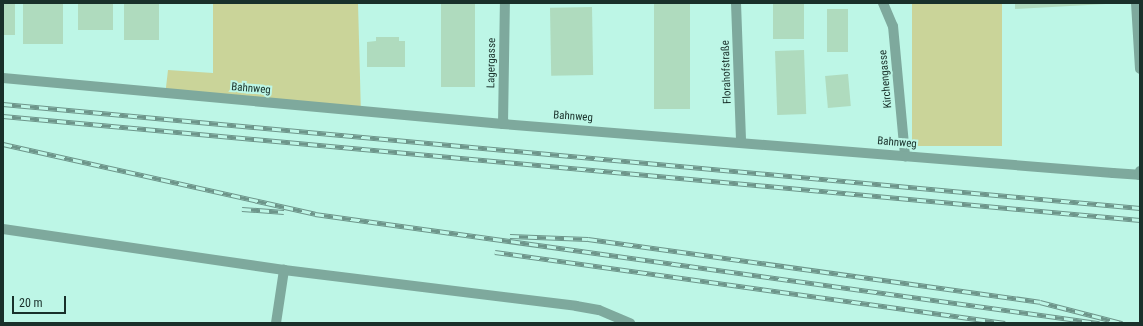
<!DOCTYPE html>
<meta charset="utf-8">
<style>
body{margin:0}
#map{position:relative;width:1143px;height:326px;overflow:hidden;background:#bdf6e6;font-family:"Roboto Condensed",sans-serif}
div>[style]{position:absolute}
.green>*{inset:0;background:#cad499;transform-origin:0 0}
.building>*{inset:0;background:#afdbbe;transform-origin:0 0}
.service>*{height:10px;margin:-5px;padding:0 5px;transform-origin:5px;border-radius:5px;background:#7ea99d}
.minor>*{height:10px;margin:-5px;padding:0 5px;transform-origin:5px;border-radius:5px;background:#7ea99d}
.rail>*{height:4.5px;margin-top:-2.25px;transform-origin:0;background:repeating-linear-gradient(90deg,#bdf6e6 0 9px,#6d958a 0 18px);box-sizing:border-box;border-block:1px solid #6d958a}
span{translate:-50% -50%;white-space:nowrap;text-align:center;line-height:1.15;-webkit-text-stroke:4px #bdf6e6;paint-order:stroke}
.street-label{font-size:11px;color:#19302a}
.frame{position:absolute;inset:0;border:4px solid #19302a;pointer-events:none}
.scale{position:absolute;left:12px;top:296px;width:54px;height:18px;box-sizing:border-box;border:2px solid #19302a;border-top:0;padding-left:5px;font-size:12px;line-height:14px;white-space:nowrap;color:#19302a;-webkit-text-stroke:3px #bdf6e6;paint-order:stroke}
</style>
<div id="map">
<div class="green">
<i style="clip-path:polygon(213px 3px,358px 3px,361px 115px,165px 96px,168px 70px,213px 73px)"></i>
<i style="left:912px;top:3px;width:90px;height:143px"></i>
</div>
<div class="building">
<i style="left:3px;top:3px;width:12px;height:32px"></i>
<i style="left:23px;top:3px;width:40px;height:41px"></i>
<i style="left:78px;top:3px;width:35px;height:27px"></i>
<i style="left:124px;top:3px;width:35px;height:37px"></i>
<i style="left:441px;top:3px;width:34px;height:84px"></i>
<i style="left:654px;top:3px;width:36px;height:106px"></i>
<i style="left:773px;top:3px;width:31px;height:36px"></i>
<i style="clip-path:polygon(1015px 3px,1105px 3px,1106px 4px,1015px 9px)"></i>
<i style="left:592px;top:7px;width:68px;height:42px;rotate:89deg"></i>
<i style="left:827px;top:9px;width:21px;height:43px"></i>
<i style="clip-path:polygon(376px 37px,399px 37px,399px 41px,405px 41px,405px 67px,367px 67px,367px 42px,376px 41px)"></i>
<i style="left:804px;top:50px;width:64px;height:29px;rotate:88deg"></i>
<i style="left:848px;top:74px;width:32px;height:23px;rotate:85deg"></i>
</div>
<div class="service">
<i style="left:1136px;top:3px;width:66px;rotate:86.5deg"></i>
<i style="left:3px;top:229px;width:284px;rotate:8.3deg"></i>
<i style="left:284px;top:270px;width:294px;rotate:7deg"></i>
<i style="left:576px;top:306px;width:23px;rotate:10deg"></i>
<i style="left:599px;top:310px;width:34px;rotate:23deg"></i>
<i style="left:276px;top:323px;width:54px;rotate:-81.4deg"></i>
</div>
<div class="minor">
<i style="left:736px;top:3px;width:138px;rotate:87.9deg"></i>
<i style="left:883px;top:3px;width:25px;rotate:67deg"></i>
<i style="left:893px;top:26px;width:131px;rotate:84.7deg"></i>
<i style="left:3px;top:78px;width:502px;rotate:5.26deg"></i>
<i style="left:503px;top:124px;width:612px;rotate:4.59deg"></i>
<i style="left:1113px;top:173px;width:26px;rotate:4deg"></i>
<i style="left:1139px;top:175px;width:4px;rotate:-76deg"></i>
<i style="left:503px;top:124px;width:121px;rotate:-89.1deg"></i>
</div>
<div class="rail">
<i style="left:3px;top:104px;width:1142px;rotate:5.23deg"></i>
<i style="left:3px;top:116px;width:1142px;rotate:5.23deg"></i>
<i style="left:3px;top:144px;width:320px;rotate:12.6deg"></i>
<i style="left:315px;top:214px;width:792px;rotate:7.92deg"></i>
<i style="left:242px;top:209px;width:42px;rotate:4.1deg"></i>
<i style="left:510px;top:236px;width:78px;rotate:2.2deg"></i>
<i style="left:588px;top:239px;width:456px;rotate:7.9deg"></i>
<i style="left:1040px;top:302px;width:85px;rotate:14.4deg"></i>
<i style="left:495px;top:252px;width:515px;rotate:7.93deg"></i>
</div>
<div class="street-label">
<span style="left:492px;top:63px;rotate:-89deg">Lagergasse</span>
<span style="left:727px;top:72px;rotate:-92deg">Florahofstraße</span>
<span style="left:886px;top:79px;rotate:-95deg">Kirchengasse</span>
<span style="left:251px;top:89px;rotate:5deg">Bahnweg</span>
<span style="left:573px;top:117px;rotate:4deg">Bahnweg</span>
<span style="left:897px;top:143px;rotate:5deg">Bahnweg</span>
</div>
<div class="frame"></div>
<div class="scale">20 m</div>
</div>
